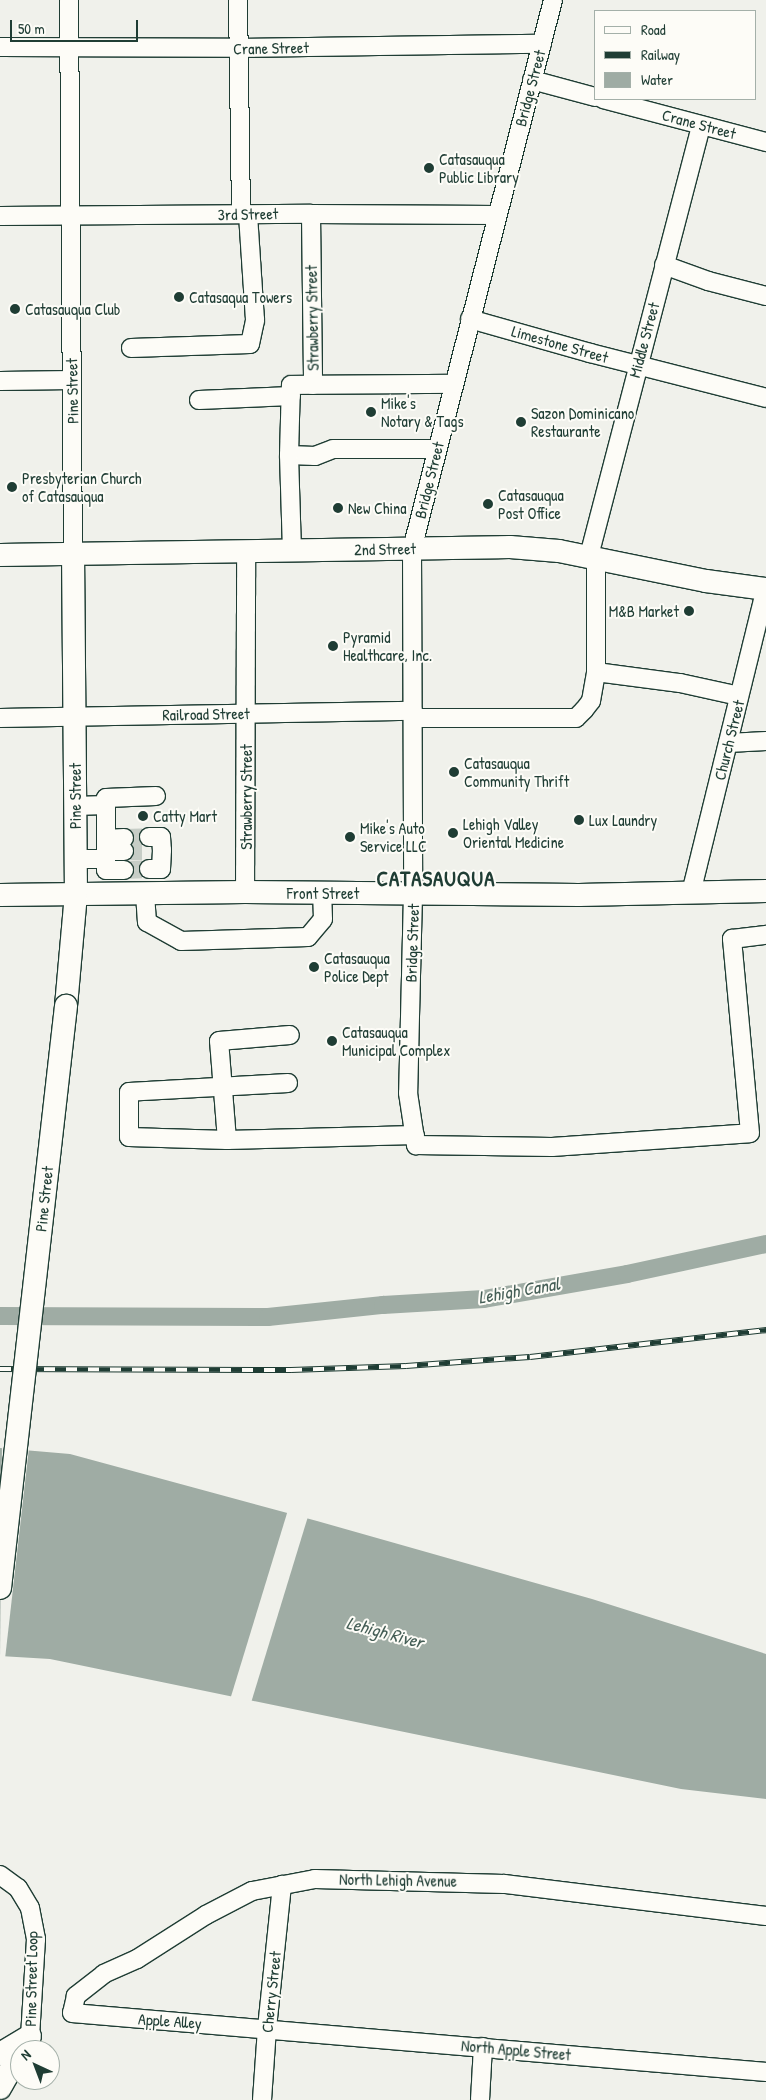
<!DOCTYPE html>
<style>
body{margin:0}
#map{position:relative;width:766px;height:2100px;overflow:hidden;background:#f0f1eb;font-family:"Patrick Hand",sans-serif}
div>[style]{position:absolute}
.water>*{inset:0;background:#9faca4}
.pier>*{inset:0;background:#f0f1eb;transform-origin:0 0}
.canal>*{height:18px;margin:-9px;padding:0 9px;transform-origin:9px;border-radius:9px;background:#9faca4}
.minor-tunnel>*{height:18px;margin-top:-9px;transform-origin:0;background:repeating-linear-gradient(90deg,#c6cdc6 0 18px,transparent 0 27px)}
.roads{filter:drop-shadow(1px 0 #1f3d34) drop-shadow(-1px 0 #1f3d34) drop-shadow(0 1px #1f3d34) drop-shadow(0 -1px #1f3d34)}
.minor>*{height:18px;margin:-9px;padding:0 9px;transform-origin:9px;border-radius:9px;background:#fdfcf7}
.major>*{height:22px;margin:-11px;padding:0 11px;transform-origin:11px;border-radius:11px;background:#fdfcf7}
.rail>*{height:5.5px;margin-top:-2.75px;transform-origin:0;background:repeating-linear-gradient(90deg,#fdfcf7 0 11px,#1f3d34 0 22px);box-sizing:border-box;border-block:1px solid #1f3d34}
.bridges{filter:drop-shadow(1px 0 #1f3d34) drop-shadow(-1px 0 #1f3d34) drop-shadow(0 1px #1f3d34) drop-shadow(0 -1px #1f3d34)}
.major-bridge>*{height:22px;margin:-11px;padding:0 11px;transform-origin:11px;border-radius:11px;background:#fdfcf7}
.dots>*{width:14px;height:14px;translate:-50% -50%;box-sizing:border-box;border:2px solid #fdfcf7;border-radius:50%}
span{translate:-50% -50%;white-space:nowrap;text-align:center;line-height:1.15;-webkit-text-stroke:4px #fdfcf7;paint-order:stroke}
.street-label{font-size:16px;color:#1f3d34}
.poi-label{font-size:16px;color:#1f3d34}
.left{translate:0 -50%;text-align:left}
.right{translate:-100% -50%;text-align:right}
.water-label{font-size:18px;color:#455e56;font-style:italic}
.district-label{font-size:21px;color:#1f3d34;font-weight:700;letter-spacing:1px}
.legend{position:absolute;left:594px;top:10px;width:162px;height:90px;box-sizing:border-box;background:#fdfcf7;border:1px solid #a4b0a9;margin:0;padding:6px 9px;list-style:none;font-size:15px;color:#1f3d34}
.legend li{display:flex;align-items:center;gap:10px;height:25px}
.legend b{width:25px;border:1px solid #a4b0a9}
.north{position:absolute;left:10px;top:2040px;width:50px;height:50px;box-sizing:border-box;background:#fdfcf7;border:1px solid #a4b0a9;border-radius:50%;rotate:317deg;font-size:14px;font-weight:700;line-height:20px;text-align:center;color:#1f3d34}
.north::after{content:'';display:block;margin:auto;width:18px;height:22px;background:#1f3d34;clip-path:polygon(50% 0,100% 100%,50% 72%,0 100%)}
.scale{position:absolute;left:10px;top:20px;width:128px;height:22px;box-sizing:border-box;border:2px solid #1f3d34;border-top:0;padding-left:6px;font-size:15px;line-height:18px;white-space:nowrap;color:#1f3d34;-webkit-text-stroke:4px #fdfcf7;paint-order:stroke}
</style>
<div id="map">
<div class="water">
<i style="clip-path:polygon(0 1448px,70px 1454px,317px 1521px,592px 1599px,766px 1654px,766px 1799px,681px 1789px,50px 1659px,0 1656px)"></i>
</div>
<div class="pier">
<i style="clip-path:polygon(2px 1445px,29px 1448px,5px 1659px,0 1659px)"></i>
<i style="left:288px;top:1510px;width:21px;height:197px;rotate:17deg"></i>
</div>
<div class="canal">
<i style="left:0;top:1316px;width:268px;rotate:0.2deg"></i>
<i style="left:268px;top:1317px;width:116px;rotate:-6deg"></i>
<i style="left:383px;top:1305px;width:101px;rotate:-3.4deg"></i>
<i style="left:484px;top:1299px;width:145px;rotate:-9.9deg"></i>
<i style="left:627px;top:1274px;width:142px;rotate:-12.2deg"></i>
</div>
<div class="minor-tunnel">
<i style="left:124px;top:838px;width:25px;rotate:-2deg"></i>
<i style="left:124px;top:851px;width:25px"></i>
<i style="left:124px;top:870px;width:25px;rotate:-2deg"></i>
</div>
<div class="roads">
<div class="minor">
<i style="left:69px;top:0;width:554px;rotate:89.59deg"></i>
<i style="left:238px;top:0;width:214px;rotate:89.2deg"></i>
<i style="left:553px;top:0;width:567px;rotate:104.4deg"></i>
<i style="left:412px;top:549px;width:345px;rotate:89.8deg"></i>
<i style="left:413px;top:894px;width:199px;rotate:91.4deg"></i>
<i style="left:408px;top:1093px;width:53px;rotate:81.3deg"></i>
<i style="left:416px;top:1145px;width:136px;rotate:0.8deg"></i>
<i style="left:552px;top:1147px;width:198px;rotate:-4deg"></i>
<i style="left:750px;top:1133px;width:195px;rotate:-95.3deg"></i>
<i style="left:732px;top:939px;width:34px;rotate:-7deg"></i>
<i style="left:0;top:47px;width:238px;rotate:0.2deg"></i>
<i style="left:238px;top:48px;width:304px;rotate:-0.8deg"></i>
<i style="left:532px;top:80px;width:65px;rotate:15.1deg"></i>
<i style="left:603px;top:99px;width:169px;rotate:14.8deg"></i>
<i style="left:311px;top:214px;width:171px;rotate:89.3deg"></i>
<i style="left:0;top:216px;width:311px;rotate:-0.4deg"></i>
<i style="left:311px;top:214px;width:185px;rotate:0.3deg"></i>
<i style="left:664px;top:265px;width:47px;rotate:20deg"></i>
<i style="left:708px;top:281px;width:60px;rotate:14.5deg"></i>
<i style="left:470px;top:319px;width:125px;rotate:15.8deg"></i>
<i style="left:590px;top:353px;width:182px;rotate:14.3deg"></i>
<i style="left:131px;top:348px;width:119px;rotate:-1.9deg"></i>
<i style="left:250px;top:344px;width:25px;rotate:-78deg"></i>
<i style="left:255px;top:320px;width:106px;rotate:-93.8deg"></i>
<i style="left:0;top:381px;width:72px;rotate:-0.8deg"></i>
<i style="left:199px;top:400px;width:92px;rotate:-2.5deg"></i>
<i style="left:289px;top:455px;width:26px;rotate:2deg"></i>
<i style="left:315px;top:456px;width:19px;rotate:-21deg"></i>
<i style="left:333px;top:449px;width:104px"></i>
<i style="left:292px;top:551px;width:96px;rotate:-91.8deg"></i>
<i style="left:289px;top:455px;width:70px;rotate:-88.4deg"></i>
<i style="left:291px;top:385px;width:162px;rotate:-0.4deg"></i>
<i style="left:589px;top:556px;width:445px;rotate:-75.4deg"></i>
<i style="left:596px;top:672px;width:85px;rotate:7.5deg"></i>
<i style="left:680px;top:683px;width:60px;rotate:12.4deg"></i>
<i style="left:0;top:718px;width:413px;rotate:-1deg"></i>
<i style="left:413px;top:718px;width:163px"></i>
<i style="left:576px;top:718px;width:11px;rotate:-45deg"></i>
<i style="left:584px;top:710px;width:11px;rotate:-52deg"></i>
<i style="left:591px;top:701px;width:29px;rotate:-80deg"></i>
<i style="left:596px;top:672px;width:115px;rotate:-90deg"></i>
<i style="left:728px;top:743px;width:38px;rotate:-3deg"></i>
<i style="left:106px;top:805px;width:7px;rotate:-90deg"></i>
<i style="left:106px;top:798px;width:50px;rotate:-2.3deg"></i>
<i style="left:75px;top:806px;width:31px;rotate:-2deg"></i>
<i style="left:106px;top:805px;width:65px;rotate:90deg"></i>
<i style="left:106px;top:870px;width:18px"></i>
<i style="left:149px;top:837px;width:12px"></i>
<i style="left:161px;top:837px;width:13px;rotate:86deg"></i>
<i style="left:162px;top:850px;width:19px;rotate:93deg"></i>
<i style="left:161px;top:869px;width:12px;rotate:180deg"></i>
<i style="left:106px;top:839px;width:18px;rotate:-3deg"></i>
<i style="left:106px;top:851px;width:18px"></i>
<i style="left:76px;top:859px;width:30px"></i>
<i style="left:245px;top:892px;width:340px;rotate:-89.8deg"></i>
<i style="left:691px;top:893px;width:314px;rotate:-76.2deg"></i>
<i style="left:145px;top:894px;width:28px;rotate:86deg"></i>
<i style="left:147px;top:922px;width:39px;rotate:29deg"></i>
<i style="left:181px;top:941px;width:127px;rotate:-1.8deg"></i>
<i style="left:308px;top:937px;width:23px;rotate:-50deg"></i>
<i style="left:323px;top:919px;width:26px;rotate:-92deg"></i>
<i style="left:288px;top:1083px;width:159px;rotate:176.8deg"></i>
<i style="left:129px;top:1092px;width:45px;rotate:90deg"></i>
<i style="left:129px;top:1137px;width:98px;rotate:1.8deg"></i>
<i style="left:227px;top:1140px;width:188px;rotate:-1.5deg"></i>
<i style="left:227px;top:1140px;width:99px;rotate:-94.6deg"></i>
<i style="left:219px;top:1041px;width:71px;rotate:-4.8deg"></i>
<i style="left:0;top:1875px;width:22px;rotate:36deg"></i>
<i style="left:18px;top:1888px;width:23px;rotate:59deg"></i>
<i style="left:30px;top:1908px;width:32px;rotate:79deg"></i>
<i style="left:36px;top:1939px;width:97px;rotate:93.5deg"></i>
<i style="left:766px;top:1916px;width:264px;rotate:-173deg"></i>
<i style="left:504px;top:1884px;width:189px;rotate:-178.5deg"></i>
<i style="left:315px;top:1879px;width:64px;rotate:169.2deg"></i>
<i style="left:252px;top:1891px;width:52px;rotate:152.4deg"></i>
<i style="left:206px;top:1915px;width:82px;rotate:147.5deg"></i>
<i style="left:137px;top:1959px;width:36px;rotate:156deg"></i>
<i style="left:104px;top:1974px;width:36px;rotate:142deg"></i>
<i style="left:76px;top:1996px;width:17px;rotate:103deg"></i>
<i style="left:72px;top:2013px;width:697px;rotate:4.86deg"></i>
<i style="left:262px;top:2100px;width:72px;rotate:-86deg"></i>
<i style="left:267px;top:2028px;width:144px;rotate:-84deg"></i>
<i style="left:480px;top:2100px;width:53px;rotate:-86.8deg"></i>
</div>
<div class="major">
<i style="left:0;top:555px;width:510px;rotate:-0.9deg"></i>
<i style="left:510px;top:547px;width:49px;rotate:4.7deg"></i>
<i style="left:559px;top:551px;width:150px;rotate:11.5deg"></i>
<i style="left:706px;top:581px;width:61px;rotate:7.6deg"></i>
<i style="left:0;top:895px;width:245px;rotate:-0.7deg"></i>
<i style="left:245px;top:892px;width:334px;rotate:0.5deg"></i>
<i style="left:579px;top:895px;width:187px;rotate:-1.2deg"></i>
<i style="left:66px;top:1006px;width:111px;rotate:-84.9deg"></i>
<i style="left:76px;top:895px;width:341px;rotate:-90.5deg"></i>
<i style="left:0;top:2054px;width:35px;rotate:-31deg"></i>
<i style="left:0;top:2088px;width:40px;rotate:-60.3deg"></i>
</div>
</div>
<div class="rail">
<i style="left:0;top:1369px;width:291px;rotate:0.2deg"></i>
<i style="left:291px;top:1370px;width:115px;rotate:-2deg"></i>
<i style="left:406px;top:1366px;width:124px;rotate:-4.2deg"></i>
<i style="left:530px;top:1357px;width:238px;rotate:-6.5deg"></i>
</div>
<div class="bridges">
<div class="major-bridge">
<i style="left:0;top:1588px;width:586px;rotate:-83.53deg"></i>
</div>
</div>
<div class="dots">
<i style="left:429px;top:168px;background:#1f3d34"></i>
<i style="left:179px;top:297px;background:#1f3d34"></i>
<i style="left:15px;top:309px;background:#1f3d34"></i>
<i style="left:371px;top:412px;background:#1f3d34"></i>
<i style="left:521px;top:422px;background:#1f3d34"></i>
<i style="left:12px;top:487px;background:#1f3d34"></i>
<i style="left:488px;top:504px;background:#1f3d34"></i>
<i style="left:338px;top:508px;background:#1f3d34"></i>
<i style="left:689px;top:611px;background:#1f3d34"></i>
<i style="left:333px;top:646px;background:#1f3d34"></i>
<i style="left:454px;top:772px;background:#1f3d34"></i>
<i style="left:143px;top:816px;background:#1f3d34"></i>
<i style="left:579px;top:820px;background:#1f3d34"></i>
<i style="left:453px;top:833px;background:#1f3d34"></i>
<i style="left:350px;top:837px;background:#1f3d34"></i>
<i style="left:314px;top:967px;background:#1f3d34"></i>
<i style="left:332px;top:1041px;background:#1f3d34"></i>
</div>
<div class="street-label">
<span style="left:271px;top:48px;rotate:-1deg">Crane Street</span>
<span style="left:530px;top:88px;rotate:-75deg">Bridge Street</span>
<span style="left:699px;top:124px;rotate:15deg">Crane Street</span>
<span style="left:248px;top:214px;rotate:-1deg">3rd Street</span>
<span style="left:312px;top:318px;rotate:-91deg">Strawberry Street</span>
<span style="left:644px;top:340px;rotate:-75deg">Middle Street</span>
<span style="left:560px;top:344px;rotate:16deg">Limestone Street</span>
<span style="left:72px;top:391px;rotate:-91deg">Pine Street</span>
<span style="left:429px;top:480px;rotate:-76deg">Bridge Street</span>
<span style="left:385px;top:549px;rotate:-1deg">2nd Street</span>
<span style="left:206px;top:714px;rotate:-1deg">Railroad Street</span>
<span style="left:729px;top:740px;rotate:-76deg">Church Street</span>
<span style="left:75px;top:796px;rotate:-90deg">Pine Street</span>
<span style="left:246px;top:797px;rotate:-90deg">Strawberry Street</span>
<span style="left:323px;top:893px">Front Street</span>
<span style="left:412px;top:943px;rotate:-88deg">Bridge Street</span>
<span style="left:44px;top:1199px;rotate:-84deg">Pine Street</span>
<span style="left:398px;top:1880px;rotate:1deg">North Lehigh Avenue</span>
<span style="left:31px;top:1979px;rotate:-89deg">Pine Street Loop</span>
<span style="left:271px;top:1992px;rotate:-84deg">Cherry Street</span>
<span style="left:170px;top:2021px;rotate:4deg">Apple Alley</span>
<span style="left:516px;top:2050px;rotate:5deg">North Apple Street</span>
</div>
<div class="poi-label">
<span class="left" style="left:439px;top:168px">Catasauqua<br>Public Library</span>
<span class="left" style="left:189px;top:297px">Catasaqua Towers</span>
<span class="left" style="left:25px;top:309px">Catasauqua Club</span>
<span class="left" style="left:381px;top:412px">Mike's<br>Notary &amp; Tags</span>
<span class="left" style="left:531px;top:422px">Sazon Dominicano<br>Restaurante</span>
<span class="left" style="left:22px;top:487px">Presbyterian Church<br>of Catasauqua</span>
<span class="left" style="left:498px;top:504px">Catasauqua<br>Post Office</span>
<span class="left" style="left:348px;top:508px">New China</span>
<span class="right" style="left:679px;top:611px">M&amp;B Market</span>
<span class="left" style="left:343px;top:646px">Pyramid<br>Healthcare, Inc.</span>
<span class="left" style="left:464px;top:772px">Catasauqua<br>Community Thrift</span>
<span class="left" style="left:153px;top:816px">Catty Mart</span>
<span class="left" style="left:589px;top:820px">Lux Laundry</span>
<span class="left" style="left:463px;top:833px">Lehigh Valley<br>Oriental Medicine</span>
<span class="left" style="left:360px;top:837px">Mike's Auto<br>Service LLC</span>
<span class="left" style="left:324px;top:967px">Catasauqua<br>Police Dept</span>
<span class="left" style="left:342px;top:1041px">Catasauqua<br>Municipal Complex</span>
</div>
<div class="water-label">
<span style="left:519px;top:1291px;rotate:-10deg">Lehigh Canal</span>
<span style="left:385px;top:1633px;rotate:15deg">Lehigh River</span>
</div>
<div class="district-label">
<span style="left:436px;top:879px">CATASAUQUA</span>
</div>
<ul class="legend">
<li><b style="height:6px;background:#fdfcf7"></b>Road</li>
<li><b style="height:6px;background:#1f3d34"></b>Railway</li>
<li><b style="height:14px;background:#9faca4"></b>Water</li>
</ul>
<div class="north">N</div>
<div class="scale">50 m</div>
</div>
